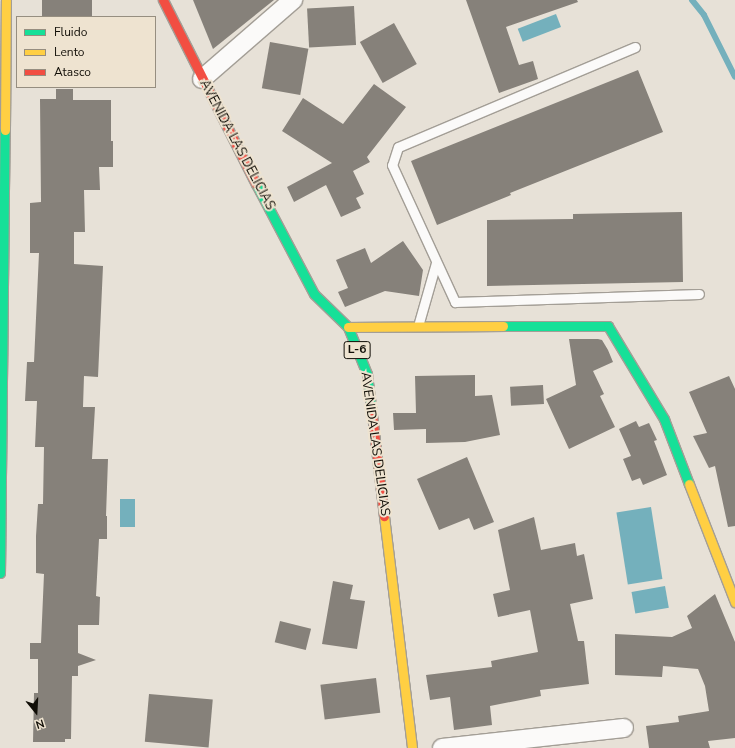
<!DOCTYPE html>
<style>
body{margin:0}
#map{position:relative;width:735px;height:748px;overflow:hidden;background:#e7e1d7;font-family:"Nunito Sans",sans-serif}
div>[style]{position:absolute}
.water>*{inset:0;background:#74b0bc;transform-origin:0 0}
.stream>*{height:6px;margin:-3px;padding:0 3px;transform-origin:3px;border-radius:3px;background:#74b0bc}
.building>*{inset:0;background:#86817a;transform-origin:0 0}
.roads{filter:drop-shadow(1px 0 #a39e96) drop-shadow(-1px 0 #a39e96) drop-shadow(0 1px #a39e96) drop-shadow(0 -1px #a39e96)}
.lane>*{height:9px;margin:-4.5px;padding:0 4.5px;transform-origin:4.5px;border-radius:4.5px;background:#fbfaf9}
.street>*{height:18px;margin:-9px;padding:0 9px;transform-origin:9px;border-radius:9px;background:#fbfaf9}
.fast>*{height:9px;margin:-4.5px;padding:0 4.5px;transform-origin:4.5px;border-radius:4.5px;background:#16e098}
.slow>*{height:9px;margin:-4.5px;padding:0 4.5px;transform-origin:4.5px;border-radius:4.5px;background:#ffcf43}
.jam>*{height:9px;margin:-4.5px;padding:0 4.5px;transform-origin:4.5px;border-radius:4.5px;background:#f24e42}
span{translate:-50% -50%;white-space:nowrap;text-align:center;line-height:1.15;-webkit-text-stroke:4px #eee3d0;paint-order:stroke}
.shield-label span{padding:1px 3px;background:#eee3d0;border:1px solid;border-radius:3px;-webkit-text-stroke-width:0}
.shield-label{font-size:12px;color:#110e07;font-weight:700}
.street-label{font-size:13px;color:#110e07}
.legend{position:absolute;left:16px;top:16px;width:140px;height:72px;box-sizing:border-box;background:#eee3d0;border:1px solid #968e80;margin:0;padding:5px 7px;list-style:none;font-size:12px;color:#110e07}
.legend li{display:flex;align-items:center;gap:8px;height:20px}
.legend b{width:20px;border:1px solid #968e80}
.north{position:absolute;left:16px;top:692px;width:40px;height:40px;-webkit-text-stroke:3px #eee3d0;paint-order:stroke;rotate:162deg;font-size:11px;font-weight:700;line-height:16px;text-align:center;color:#110e07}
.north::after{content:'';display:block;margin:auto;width:14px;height:18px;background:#110e07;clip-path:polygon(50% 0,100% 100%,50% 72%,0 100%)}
</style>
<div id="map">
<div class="water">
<i style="left:556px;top:14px;width:14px;height:41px;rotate:69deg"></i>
<i style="left:120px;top:499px;width:15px;height:28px"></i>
<i style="left:651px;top:507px;width:73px;height:35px;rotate:81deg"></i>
<i style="left:665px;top:586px;width:22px;height:34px;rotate:80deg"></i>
</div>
<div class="stream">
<i style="left:692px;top:0;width:19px;rotate:51deg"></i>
<i style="left:704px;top:15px;width:69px;rotate:63.4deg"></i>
</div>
<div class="building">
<i style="left:42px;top:0;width:50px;height:17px"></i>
<i style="clip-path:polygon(193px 0,274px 0,213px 49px)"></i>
<i style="clip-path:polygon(466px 0,577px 0,578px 2px,506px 27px,519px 65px,533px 61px,538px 79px,499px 93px)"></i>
<i style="left:354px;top:6px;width:39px;height:47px;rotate:87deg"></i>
<i style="left:394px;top:23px;width:47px;height:39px;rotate:61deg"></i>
<i style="left:270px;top:42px;width:39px;height:47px;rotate:10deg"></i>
<i style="clip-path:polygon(638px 70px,663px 132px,510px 193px,511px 195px,437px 225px,411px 161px)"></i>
<i style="clip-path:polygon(374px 84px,406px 107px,367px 157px,370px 162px,353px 171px,364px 194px,356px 198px,361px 208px,341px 217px,326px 185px,294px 202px,287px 187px,332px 163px,282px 131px,303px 98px,343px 124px)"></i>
<i style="clip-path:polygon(56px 89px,73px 89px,73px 100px,111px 100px,111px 141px,113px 141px,113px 167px,99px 167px,100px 190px,84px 190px,85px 232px,74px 232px,74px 264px,103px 266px,98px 377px,84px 376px,83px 407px,95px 407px,92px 459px,108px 459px,106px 516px,107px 516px,107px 539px,99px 539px,96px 596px,100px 597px,99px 625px,78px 625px,78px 653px,96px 660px,78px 666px,78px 676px,72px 676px,71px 739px,65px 739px,65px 742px,33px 742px,34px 693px,38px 693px,38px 659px,30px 659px,30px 643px,41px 643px,44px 574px,36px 573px,36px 536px,38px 504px,43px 504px,44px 447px,35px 447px,37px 401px,25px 401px,27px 362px,34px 362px,36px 318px,39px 253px,30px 253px,30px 203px,41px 202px,40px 99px,56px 99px)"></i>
<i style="clip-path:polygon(682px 212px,683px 282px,487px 286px,487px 220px,573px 219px,573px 214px)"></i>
<i style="clip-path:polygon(403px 241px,423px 270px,419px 296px,385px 291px,345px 307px,338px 292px,348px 288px,336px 260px,365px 248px,371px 263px)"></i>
<i style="clip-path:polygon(569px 339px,598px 339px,602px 340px,608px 350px,613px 362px,593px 371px,604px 394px,600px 396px,615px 427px,569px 449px,546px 399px,576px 385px)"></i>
<i style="clip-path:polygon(475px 375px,475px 396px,492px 395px,500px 435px,465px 442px,426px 443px,426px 429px,394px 430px,393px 413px,416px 413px,415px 376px)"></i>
<i style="clip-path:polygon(729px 376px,735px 389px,735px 526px,728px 527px,715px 466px,709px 468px,693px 436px,707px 433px,689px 392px)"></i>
<i style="left:543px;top:385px;width:19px;height:33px;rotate:87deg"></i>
<i style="clip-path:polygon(636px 421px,639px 427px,649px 423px,657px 440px,654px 441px,667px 475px,643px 485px,640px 478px,632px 481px,623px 459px,631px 456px,619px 429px)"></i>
<i style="clip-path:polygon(467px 457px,494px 522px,474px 530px,469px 518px,439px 530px,417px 479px)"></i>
<i style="clip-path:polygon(534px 517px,541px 550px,575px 543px,577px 556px,584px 554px,593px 599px,570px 604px,578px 641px,584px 641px,589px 684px,540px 690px,541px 696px,490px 706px,492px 725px,454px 730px,450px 697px,430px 700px,426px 675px,492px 667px,491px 661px,538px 652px,530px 610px,498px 617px,493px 594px,510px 590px,498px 530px)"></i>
<i style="clip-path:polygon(333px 581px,353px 585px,350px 599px,365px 601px,357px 649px,322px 644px)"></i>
<i style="clip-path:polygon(715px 594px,735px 642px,735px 738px,708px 741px,710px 748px,649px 748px,646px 726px,679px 722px,678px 716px,709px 711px,705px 686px,698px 669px,663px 666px,662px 677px,615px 675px,615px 634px,672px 637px,692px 628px,687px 616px)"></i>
<i style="left:280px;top:621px;width:32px;height:22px;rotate:14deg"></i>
<i style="left:376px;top:678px;width:35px;height:56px;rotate:83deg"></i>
<i style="left:149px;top:694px;width:64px;height:48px;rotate:5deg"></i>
</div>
<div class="roads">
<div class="lane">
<i style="left:635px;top:47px;width:257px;rotate:157.1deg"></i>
<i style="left:398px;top:147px;width:19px;rotate:108deg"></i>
<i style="left:392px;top:165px;width:151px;rotate:65.3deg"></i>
<i style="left:455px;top:302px;width:244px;rotate:-1.9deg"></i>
<i style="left:418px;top:326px;width:66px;rotate:-74.1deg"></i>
</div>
<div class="street">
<i style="left:202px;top:79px;width:121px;rotate:-41deg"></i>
<i style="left:442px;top:748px;width:183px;rotate:-6.3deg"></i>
</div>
<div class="fast">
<i style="left:256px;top:184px;width:124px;rotate:62.2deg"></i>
<i style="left:314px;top:294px;width:47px;rotate:44.1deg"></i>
<i style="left:348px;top:327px;width:51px;rotate:68deg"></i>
<i style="left:367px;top:374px;width:32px;rotate:83deg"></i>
<i style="left:503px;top:326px;width:105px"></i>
<i style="left:608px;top:326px;width:109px;rotate:58.9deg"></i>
<i style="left:664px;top:419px;width:70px;rotate:69deg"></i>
<i style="left:0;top:573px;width:443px;rotate:-89.4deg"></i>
</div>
<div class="slow">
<i style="left:5px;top:130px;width:130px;rotate:-89.6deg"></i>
<i style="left:348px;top:327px;width:155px;rotate:-0.4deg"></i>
<i style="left:689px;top:484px;width:127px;rotate:68.7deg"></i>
<i style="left:384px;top:516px;width:234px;rotate:83.1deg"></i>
</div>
<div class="jam">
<i style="left:163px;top:0;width:206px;rotate:63.2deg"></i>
<i style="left:371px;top:406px;width:111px;rotate:83.3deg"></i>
</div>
</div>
<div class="shield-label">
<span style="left:357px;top:350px">L-6</span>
</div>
<div class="street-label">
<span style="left:237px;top:145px;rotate:62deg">AVENIDA LAS DELICIAS</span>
<span style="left:375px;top:444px;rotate:82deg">AVENIDA LAS DELICIAS</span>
</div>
<ul class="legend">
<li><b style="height:5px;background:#16e098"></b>Fluido</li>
<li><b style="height:5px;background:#ffcf43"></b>Lento</li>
<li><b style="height:5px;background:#f24e42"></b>Atasco</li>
</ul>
<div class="north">N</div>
</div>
